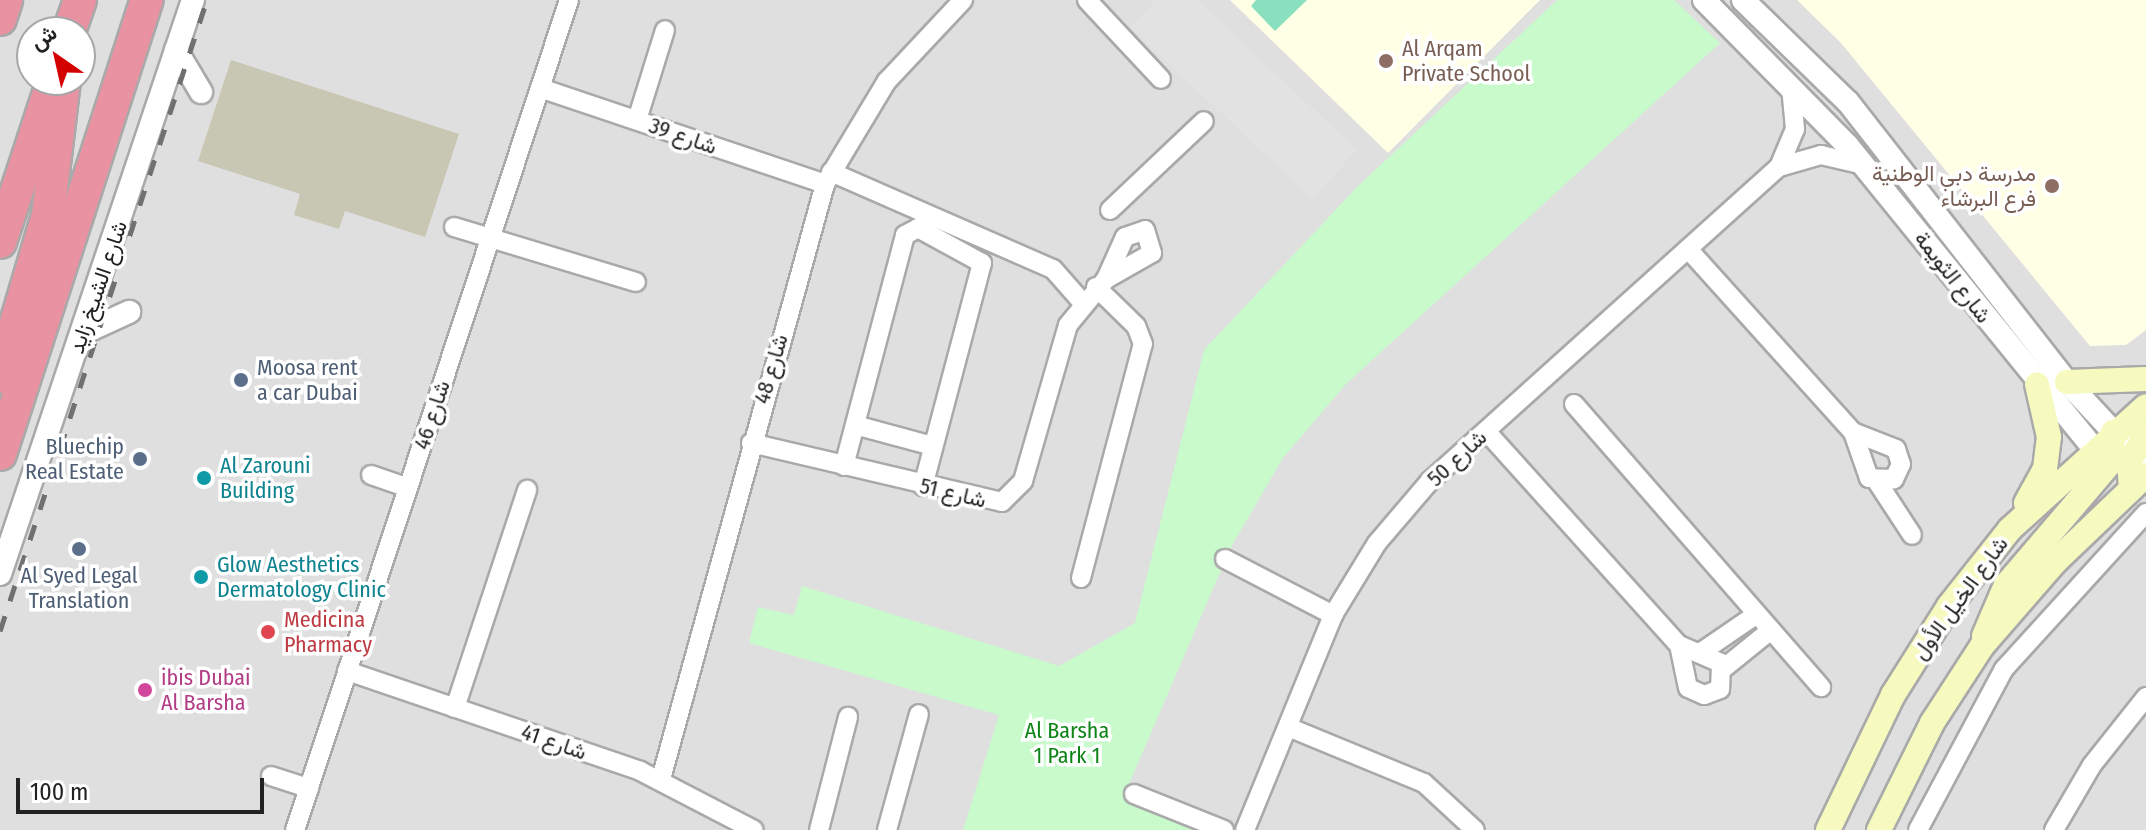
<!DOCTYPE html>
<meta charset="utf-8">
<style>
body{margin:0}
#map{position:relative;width:2146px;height:830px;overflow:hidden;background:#f2efe9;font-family:"Fira Sans Condensed",Vazirmatn,sans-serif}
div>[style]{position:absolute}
.residential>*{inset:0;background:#e0dfdf}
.education>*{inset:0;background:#ffffe5}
.construction>*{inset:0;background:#c7c7b4}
.park>*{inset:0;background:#c8facc}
.pitch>*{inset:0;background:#88e0be}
.parking>*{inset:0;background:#e2e2e2}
.roads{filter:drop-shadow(2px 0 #a9a9a9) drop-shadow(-2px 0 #a9a9a9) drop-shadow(0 2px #a9a9a9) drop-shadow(0 -2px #a9a9a9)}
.minor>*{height:18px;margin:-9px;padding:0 9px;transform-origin:9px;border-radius:9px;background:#fff}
.tertiary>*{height:22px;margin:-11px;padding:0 11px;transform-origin:11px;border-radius:11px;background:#fff}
.secondary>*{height:24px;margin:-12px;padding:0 12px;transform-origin:12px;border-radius:12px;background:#f7fabf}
.motorway>*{height:32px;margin:-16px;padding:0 16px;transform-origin:16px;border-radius:16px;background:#e892a2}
.rail>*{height:5px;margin-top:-2.5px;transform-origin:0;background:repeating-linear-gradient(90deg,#707070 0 16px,transparent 0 32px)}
.dots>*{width:22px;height:22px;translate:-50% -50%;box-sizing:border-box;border:4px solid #fff;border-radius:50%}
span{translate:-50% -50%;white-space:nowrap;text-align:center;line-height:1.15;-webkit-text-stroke:7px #fff;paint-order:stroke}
.education-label{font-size:22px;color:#785e54}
.left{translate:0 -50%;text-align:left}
.right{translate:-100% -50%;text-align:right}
.street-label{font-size:22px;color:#222}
.service-label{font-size:22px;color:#4e5e75}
.culture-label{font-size:22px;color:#0d838f}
.health-label{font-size:22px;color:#be3a42}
.hotel-label{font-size:22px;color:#b23c85}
.park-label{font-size:22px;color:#0c8416}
.north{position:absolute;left:16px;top:16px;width:80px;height:80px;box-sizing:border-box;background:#fff;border:2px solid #a7a7a7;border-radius:50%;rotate:326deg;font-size:22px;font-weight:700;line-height:32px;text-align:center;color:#222}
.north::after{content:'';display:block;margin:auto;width:28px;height:36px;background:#d40000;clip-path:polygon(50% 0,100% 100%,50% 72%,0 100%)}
.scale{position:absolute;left:16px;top:778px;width:248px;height:36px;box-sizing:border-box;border:4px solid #222;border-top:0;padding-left:10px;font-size:24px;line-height:28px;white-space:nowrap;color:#222;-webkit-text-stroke:6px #fff;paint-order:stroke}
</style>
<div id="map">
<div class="residential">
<i style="clip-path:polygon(evenodd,0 0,2146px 0,2146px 830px,0 830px,0 0,32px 32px,80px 32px,80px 80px,32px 80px,32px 32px)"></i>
</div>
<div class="education">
<i style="clip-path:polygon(1230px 0,1540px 0,1388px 153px)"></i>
<i style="clip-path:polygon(1797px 0,2146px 0,2146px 330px,2126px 345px,2090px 346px,1841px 43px)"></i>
</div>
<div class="construction">
<i style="clip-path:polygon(231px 60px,459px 134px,425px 237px,345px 211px,339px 229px,294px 215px,300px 194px,198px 161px)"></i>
</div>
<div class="park">
<i style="clip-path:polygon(1557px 0,1674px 0,1720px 43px,1346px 384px,1283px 458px,1231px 547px,1126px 791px,1204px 830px,963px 830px,999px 715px,749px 643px,758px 607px,794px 615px,802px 586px,1059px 666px,1135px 623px,1204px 350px,1357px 187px)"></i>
</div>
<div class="pitch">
<i style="clip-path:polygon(1256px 0,1307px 0,1275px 31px,1251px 6px)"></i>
</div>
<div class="parking">
<i style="clip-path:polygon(1156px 0,1197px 0,1357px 150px,1312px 199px,1130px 27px)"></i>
</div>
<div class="roads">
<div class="minor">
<i style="left:1087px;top:0;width:108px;rotate:46.9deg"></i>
<i style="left:540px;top:88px;width:301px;rotate:18.6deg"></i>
<i style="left:637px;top:120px;width:94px;rotate:-72.7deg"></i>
<i style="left:1779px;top:167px;width:44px;rotate:-15.9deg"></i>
<i style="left:1821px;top:155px;width:44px;rotate:13.1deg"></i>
<i style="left:831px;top:172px;width:242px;rotate:23.6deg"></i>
<i style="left:1053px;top:269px;width:44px;rotate:48.7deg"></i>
<i style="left:1110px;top:210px;width:129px;rotate:-43.4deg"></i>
<i style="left:454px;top:227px;width:190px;rotate:16.8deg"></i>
<i style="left:1145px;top:230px;width:24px;rotate:73deg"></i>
<i style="left:1152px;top:253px;width:53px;rotate:150.5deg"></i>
<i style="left:1106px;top:279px;width:46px;rotate:-65.7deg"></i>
<i style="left:1125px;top:237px;width:21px;rotate:-19deg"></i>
<i style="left:1688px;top:249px;width:246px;rotate:48deg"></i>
<i style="left:1574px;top:404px;width:376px;rotate:48.9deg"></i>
<i style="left:855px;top:425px;width:81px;rotate:15.1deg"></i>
<i style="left:1486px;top:431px;width:288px;rotate:48deg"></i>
<i style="left:1853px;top:432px;width:46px;rotate:21.6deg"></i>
<i style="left:1896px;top:449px;width:16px;rotate:72deg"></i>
<i style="left:1901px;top:464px;width:17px;rotate:115deg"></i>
<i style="left:1894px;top:479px;width:25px;rotate:-178deg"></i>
<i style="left:1869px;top:478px;width:49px;rotate:-109.2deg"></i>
<i style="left:751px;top:443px;width:258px;rotate:13.2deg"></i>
<i style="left:1002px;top:502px;width:30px;rotate:-45deg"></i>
<i style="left:1023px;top:481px;width:162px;rotate:-73.9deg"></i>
<i style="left:1068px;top:325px;width:60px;rotate:-50.4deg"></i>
<i style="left:844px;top:466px;width:239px;rotate:-75.2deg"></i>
<i style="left:905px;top:235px;width:15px;rotate:-28deg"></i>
<i style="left:918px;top:228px;width:73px;rotate:28.7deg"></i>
<i style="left:982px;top:263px;width:231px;rotate:104.8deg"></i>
<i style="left:371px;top:475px;width:39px;rotate:19deg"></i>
<i style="left:1878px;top:483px;width:62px;rotate:56.8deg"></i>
<i style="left:1225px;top:559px;width:122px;rotate:27.4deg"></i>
<i style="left:1081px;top:578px;width:242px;rotate:-75.2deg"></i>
<i style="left:1143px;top:344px;width:19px;rotate:-111deg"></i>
<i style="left:1136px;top:326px;width:56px;rotate:-135.7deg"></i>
<i style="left:1679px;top:645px;width:46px;rotate:23.2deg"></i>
<i style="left:1721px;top:663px;width:26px;rotate:92deg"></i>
<i style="left:1720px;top:689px;width:17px;rotate:159deg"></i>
<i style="left:1704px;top:695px;width:17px;rotate:-156deg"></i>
<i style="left:1688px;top:688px;width:44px;rotate:-101.8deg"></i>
<i style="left:1700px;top:653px;width:69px;rotate:-34.4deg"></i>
<i style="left:1724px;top:668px;width:60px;rotate:-39deg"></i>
<i style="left:347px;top:671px;width:310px;rotate:18.8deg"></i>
<i style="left:640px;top:771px;width:128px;rotate:27.4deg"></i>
<i style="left:455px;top:708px;width:230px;rotate:-71.7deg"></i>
<i style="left:1288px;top:727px;width:147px;rotate:22.4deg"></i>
<i style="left:1424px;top:783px;width:69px;rotate:42.7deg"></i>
<i style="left:271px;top:776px;width:40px;rotate:18deg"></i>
<i style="left:661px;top:779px;width:617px;rotate:-74.59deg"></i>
<i style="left:825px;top:184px;width:120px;rotate:-59deg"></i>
<i style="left:887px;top:81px;width:111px;rotate:-46.8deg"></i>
<i style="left:1134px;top:794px;width:97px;rotate:21.8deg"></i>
<i style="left:295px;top:830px;width:874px;rotate:-71.73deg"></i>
<i style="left:819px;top:830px;width:117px;rotate:-75.6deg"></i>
<i style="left:887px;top:830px;width:120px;rotate:-74.6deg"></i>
<i style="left:1245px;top:830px;width:232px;rotate:-67.7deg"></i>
<i style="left:1333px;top:615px;width:84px;rotate:-58.6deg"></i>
<i style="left:1377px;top:543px;width:82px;rotate:-49.5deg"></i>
<i style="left:1430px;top:481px;width:469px;rotate:-42deg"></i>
<i style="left:1779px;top:167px;width:41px;rotate:-67.2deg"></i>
<i style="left:1795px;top:129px;width:42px;rotate:-95.4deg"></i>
<i style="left:1918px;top:830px;width:183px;rotate:-61.9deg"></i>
<i style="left:2004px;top:669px;width:211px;rotate:-47.7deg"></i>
<i style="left:2054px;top:830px;width:75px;rotate:-59.7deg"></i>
<i style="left:2092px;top:765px;width:87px;rotate:-51.5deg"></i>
</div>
<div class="tertiary">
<i style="left:1704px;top:0;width:204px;rotate:45.4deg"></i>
<i style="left:1847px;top:145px;width:411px;rotate:50.9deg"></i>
<i style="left:1743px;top:0;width:146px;rotate:44.2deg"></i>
<i style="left:1848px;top:102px;width:355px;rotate:52deg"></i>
<i style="left:2067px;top:382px;width:116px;rotate:47.1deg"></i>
<i style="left:176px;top:50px;width:49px;rotate:59.2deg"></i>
<i style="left:83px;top:333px;width:51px;rotate:-24.5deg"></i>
<i style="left:0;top:574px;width:606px;rotate:-71.42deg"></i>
</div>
<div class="secondary">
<i style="left:2067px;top:382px;width:79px;rotate:-2.2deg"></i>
<i style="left:2131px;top:489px;width:27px;rotate:-94deg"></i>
<i style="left:2129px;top:462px;width:32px;rotate:-58deg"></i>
<i style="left:2026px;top:503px;width:39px;rotate:-61deg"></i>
<i style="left:2045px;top:469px;width:32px;rotate:-83deg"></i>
<i style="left:2049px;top:437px;width:54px;rotate:-102.8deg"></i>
<i style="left:1984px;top:636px;width:56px;rotate:-66.7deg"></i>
<i style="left:2006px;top:585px;width:163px;rotate:-49.5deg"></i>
<i style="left:2112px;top:461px;width:29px;rotate:-88deg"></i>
<i style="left:1828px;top:830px;width:150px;rotate:-64.3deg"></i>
<i style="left:1893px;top:695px;width:105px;rotate:-57.8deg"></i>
<i style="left:1949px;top:606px;width:98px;rotate:-51.6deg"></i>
<i style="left:2010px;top:529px;width:183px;rotate:-42.1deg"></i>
<i style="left:1879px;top:830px;width:119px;rotate:-63.6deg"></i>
<i style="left:1932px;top:723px;width:92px;rotate:-57deg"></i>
<i style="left:1982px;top:646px;width:113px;rotate:-49deg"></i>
<i style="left:2056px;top:561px;width:124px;rotate:-43.7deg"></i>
</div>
<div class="motorway">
<i style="left:0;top:19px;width:20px;rotate:-72deg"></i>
<i style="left:69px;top:32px;width:34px;rotate:-71deg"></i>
<i style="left:0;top:242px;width:169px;rotate:-71.8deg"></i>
<i style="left:0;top:377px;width:169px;rotate:-73.5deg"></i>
<i style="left:48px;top:215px;width:136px;rotate:-83.2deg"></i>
<i style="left:0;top:454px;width:477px;rotate:-72.1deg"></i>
</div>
</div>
<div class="rail">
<i style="left:0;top:631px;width:664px;rotate:-71.84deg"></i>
</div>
<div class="dots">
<i style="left:1386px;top:61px;background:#8d6e63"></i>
<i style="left:2052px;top:186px;background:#8d6e63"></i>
<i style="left:241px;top:380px;background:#5c6f8a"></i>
<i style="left:140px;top:459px;background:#5c6f8a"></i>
<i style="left:204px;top:478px;background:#0f9aa8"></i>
<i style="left:79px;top:549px;background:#5c6f8a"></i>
<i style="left:201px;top:577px;background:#0f9aa8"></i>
<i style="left:268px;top:632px;background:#e0444e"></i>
<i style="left:145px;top:690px;background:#d1479c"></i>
</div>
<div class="education-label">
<span class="left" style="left:1402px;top:61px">Al Arqam<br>Private School</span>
<span class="right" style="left:2036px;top:186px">مدرسة دبي الوطنية<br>فرع البرشاء</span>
</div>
<div class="street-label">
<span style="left:683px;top:136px;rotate:19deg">شارع 39</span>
<span style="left:1953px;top:277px;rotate:52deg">شارع الثويمة</span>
<span style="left:98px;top:287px;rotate:-71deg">شارع الشيخ زايد</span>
<span style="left:771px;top:369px;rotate:-74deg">شارع 48</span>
<span style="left:432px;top:415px;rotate:-72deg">شارع 46</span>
<span style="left:1457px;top:458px;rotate:-43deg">شارع 50</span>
<span style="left:953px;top:493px;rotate:13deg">شارع 51</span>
<span style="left:1960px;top:598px;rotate:-54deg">شارع الخيل الأول</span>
<span style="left:554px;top:742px;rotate:19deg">شارع 41</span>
</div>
<div class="service-label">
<span class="left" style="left:257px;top:380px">Moosa rent<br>a car Dubai</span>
<span class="right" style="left:124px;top:459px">Bluechip<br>Real Estate</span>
<span style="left:79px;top:588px">Al Syed Legal<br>Translation</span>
</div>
<div class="culture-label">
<span class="left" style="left:220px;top:478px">Al Zarouni<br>Building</span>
<span class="left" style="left:217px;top:577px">Glow Aesthetics<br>Dermatology Clinic</span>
</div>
<div class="health-label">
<span class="left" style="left:284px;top:632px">Medicina<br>Pharmacy</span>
</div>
<div class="hotel-label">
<span class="left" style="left:161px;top:690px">ibis Dubai<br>Al Barsha</span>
</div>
<div class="park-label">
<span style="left:1067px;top:743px">Al Barsha<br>1 Park 1</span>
</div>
<div class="north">ش</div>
<div class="scale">100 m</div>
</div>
